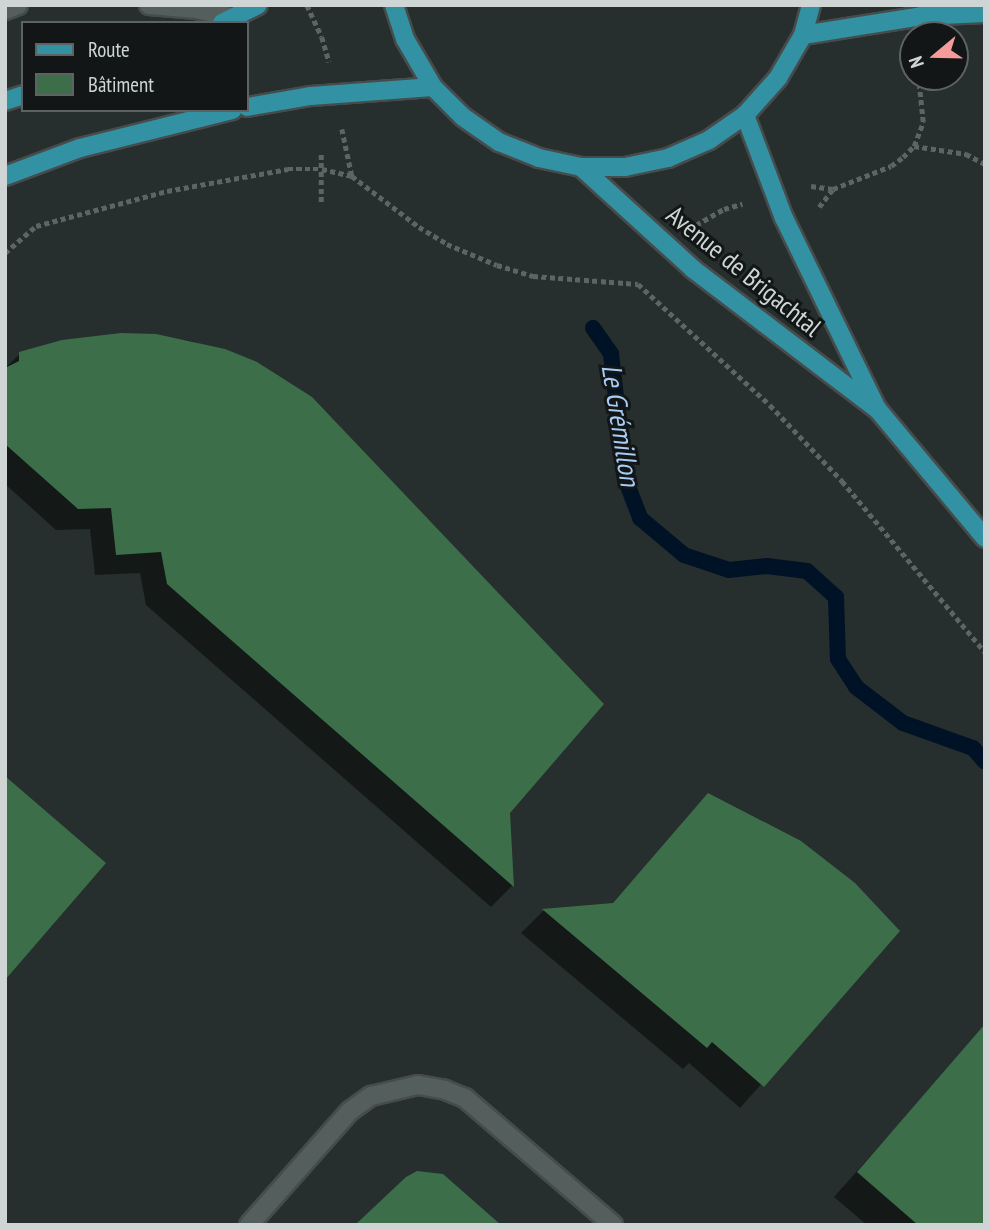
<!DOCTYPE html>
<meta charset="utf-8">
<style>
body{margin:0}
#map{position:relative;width:990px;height:1230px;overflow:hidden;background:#262f2e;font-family:"PT Sans Narrow",sans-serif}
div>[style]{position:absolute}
.shadow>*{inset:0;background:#0007}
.stream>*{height:16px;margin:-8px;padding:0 8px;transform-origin:8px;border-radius:8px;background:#001225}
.building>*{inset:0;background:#3c6f49}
.path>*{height:4.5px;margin-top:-2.25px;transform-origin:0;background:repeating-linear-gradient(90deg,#5d6564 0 5px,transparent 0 8.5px)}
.roads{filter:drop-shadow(2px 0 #454c4b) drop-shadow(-2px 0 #454c4b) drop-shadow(0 2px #454c4b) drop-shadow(0 -2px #454c4b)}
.minor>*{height:18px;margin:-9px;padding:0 9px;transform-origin:9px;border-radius:9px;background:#545e5c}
.major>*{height:18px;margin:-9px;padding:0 9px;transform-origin:9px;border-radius:9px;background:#3291a3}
span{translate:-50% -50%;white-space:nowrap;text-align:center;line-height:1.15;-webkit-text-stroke:6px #121616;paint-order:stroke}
.street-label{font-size:26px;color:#cfd5d4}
.water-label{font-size:28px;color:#a8ccf3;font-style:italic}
.frame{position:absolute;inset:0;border:7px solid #cfd5d4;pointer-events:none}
.legend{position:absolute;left:21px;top:21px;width:228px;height:91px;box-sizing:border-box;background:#121616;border:2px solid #5e6262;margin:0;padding:9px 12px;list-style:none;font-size:21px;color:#cfd5d4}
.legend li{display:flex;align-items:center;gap:14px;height:35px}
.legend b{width:35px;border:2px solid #5e6262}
.north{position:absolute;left:899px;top:21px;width:70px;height:70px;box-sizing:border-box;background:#121616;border:2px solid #5e6262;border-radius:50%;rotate:251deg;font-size:19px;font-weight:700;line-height:28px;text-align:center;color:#cfd5d4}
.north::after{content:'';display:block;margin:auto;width:24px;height:32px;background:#f59b9c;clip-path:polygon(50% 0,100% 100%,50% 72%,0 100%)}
</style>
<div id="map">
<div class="shadow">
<i style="clip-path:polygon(156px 336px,191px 341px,256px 364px,286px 381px,330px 416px,602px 705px,508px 812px,512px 886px,491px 907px,146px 605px,140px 573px,95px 575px,90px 529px,56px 530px,5px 484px,5px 368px,20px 354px)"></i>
<i style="clip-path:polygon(708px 796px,897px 931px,740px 1108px,689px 1063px,683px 1069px,521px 933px,543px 911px,611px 905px)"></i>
<i style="clip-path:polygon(961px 1054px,985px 1225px,867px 1225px,834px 1197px)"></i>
</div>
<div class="stream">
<i style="left:593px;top:328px;width:32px;rotate:55deg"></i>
<i style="left:611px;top:354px;width:128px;rotate:83.3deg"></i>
<i style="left:626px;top:481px;width:40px;rotate:69deg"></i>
<i style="left:640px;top:518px;width:57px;rotate:40.1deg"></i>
<i style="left:684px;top:555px;width:47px;rotate:18.4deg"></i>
<i style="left:729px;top:570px;width:38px;rotate:-6deg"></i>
<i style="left:767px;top:566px;width:40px;rotate:7.1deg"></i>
<i style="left:807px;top:571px;width:39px;rotate:42deg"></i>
<i style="left:836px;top:597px;width:62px;rotate:88.2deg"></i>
<i style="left:838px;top:659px;width:33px;rotate:57deg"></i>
<i style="left:856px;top:687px;width:59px;rotate:37.5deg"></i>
<i style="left:903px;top:723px;width:74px;rotate:19.7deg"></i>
<i style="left:973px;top:748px;width:18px;rotate:49deg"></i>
</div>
<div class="building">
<i style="clip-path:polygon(121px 333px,156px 334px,225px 349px,257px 362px,312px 397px,604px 704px,510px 813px,514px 887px,167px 584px,161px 552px,116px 555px,111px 508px,78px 509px,5px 444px,5px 368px,19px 361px,19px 352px,62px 340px)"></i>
<i style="clip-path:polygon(5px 776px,106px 863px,5px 980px)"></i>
<i style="clip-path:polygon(708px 793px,801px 841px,855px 883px,900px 931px,764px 1087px,712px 1042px,707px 1048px,542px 909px,613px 903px)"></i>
<i style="clip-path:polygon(985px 1024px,985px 1225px,918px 1225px,857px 1172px)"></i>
<i style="clip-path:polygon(417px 1171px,443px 1174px,501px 1225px,355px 1225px,406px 1177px)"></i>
</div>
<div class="path">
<i style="left:307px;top:5px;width:35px;rotate:65deg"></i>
<i style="left:322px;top:37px;width:26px;rotate:74deg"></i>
<i style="left:903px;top:54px;width:23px;rotate:65deg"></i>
<i style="left:342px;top:129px;width:48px;rotate:78deg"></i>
<i style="left:914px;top:146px;width:53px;rotate:8.7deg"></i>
<i style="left:966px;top:154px;width:21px;rotate:28deg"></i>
<i style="left:811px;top:186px;width:22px;rotate:8deg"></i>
<i style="left:833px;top:189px;width:62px;rotate:-21.6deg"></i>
<i style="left:891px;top:166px;width:15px;rotate:-37deg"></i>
<i style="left:903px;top:157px;width:16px;rotate:-45deg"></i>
<i style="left:914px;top:146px;width:26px;rotate:-69deg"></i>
<i style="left:923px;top:122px;width:36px;rotate:-96deg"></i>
<i style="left:919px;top:86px;width:9px;rotate:-77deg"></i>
<i style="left:321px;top:202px;width:50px;rotate:-90deg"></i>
<i style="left:819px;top:207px;width:23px;rotate:-52deg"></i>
<i style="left:696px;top:225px;width:32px;rotate:-30deg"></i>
<i style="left:724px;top:209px;width:19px;rotate:-16deg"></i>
<i style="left:5px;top:253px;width:41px;rotate:-41.1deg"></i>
<i style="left:36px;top:226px;width:136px;rotate:-15deg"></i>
<i style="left:167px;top:191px;width:123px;rotate:-10.3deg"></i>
<i style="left:288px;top:169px;width:34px"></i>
<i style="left:322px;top:169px;width:31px;rotate:13deg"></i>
<i style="left:352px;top:176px;width:84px;rotate:37.3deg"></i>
<i style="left:419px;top:227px;width:33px;rotate:31deg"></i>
<i style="left:447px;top:244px;width:54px;rotate:22.8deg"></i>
<i style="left:497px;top:265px;width:38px;rotate:17deg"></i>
<i style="left:533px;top:276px;width:105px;rotate:4.4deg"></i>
<i style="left:638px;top:284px;width:179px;rotate:42.5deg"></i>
<i style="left:770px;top:405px;width:105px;rotate:46.5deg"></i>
<i style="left:842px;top:481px;width:223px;rotate:50.1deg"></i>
</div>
<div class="roads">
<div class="minor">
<i style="left:149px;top:5px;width:47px;rotate:4.9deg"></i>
<i style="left:196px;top:9px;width:39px;rotate:13deg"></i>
<i style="left:5px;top:10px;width:14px;rotate:-21deg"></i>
<i style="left:249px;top:1225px;width:152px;rotate:-48.5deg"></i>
<i style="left:350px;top:1111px;width:26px;rotate:-36deg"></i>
<i style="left:371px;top:1096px;width:48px;rotate:-13.2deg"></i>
<i style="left:418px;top:1085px;width:27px;rotate:10deg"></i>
<i style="left:445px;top:1090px;width:22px;rotate:22deg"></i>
<i style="left:465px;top:1098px;width:195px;rotate:40.6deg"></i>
</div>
<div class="major">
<i style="left:394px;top:5px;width:36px;rotate:72deg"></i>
<i style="left:405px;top:39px;width:56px;rotate:59.7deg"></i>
<i style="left:433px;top:87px;width:42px;rotate:45deg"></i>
<i style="left:463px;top:117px;width:44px;rotate:34.8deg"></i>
<i style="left:499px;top:142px;width:43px;rotate:21.8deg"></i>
<i style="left:539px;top:158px;width:43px;rotate:12.1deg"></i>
<i style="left:581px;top:167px;width:44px"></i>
<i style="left:625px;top:167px;width:44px;rotate:-11.8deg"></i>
<i style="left:668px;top:158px;width:45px;rotate:-23.7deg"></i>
<i style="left:709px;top:140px;width:44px;rotate:-34.8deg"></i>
<i style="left:745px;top:115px;width:50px;rotate:-48.3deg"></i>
<i style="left:778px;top:78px;width:50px;rotate:-59.8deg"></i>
<i style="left:803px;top:35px;width:31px;rotate:-75deg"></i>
<i style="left:222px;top:23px;width:40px;rotate:-26.6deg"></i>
<i style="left:803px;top:35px;width:120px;rotate:-9.1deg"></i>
<i style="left:921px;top:16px;width:64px;rotate:-2.7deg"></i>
<i style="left:5px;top:101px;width:19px;rotate:-18deg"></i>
<i style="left:247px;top:107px;width:65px;rotate:-9.8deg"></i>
<i style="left:311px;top:96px;width:122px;rotate:-4.2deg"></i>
<i style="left:745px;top:115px;width:110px;rotate:69.3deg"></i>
<i style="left:784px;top:218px;width:210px;rotate:64deg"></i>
<i style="left:581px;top:167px;width:151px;rotate:42.3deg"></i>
<i style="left:693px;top:269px;width:233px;rotate:37.3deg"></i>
<i style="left:878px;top:410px;width:167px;rotate:50.1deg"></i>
<i style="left:5px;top:176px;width:80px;rotate:-20.5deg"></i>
<i style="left:80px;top:148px;width:157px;rotate:-14deg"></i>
</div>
</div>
<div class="street-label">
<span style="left:744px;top:271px;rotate:39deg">Avenue de Brigachtal</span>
</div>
<div class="water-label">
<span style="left:621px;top:425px;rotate:81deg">Le Grémillon</span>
</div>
<div class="frame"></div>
<ul class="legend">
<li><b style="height:9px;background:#3291a3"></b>Route</li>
<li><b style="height:19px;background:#3c6f49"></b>Bâtiment</li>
</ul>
<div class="north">N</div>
</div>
